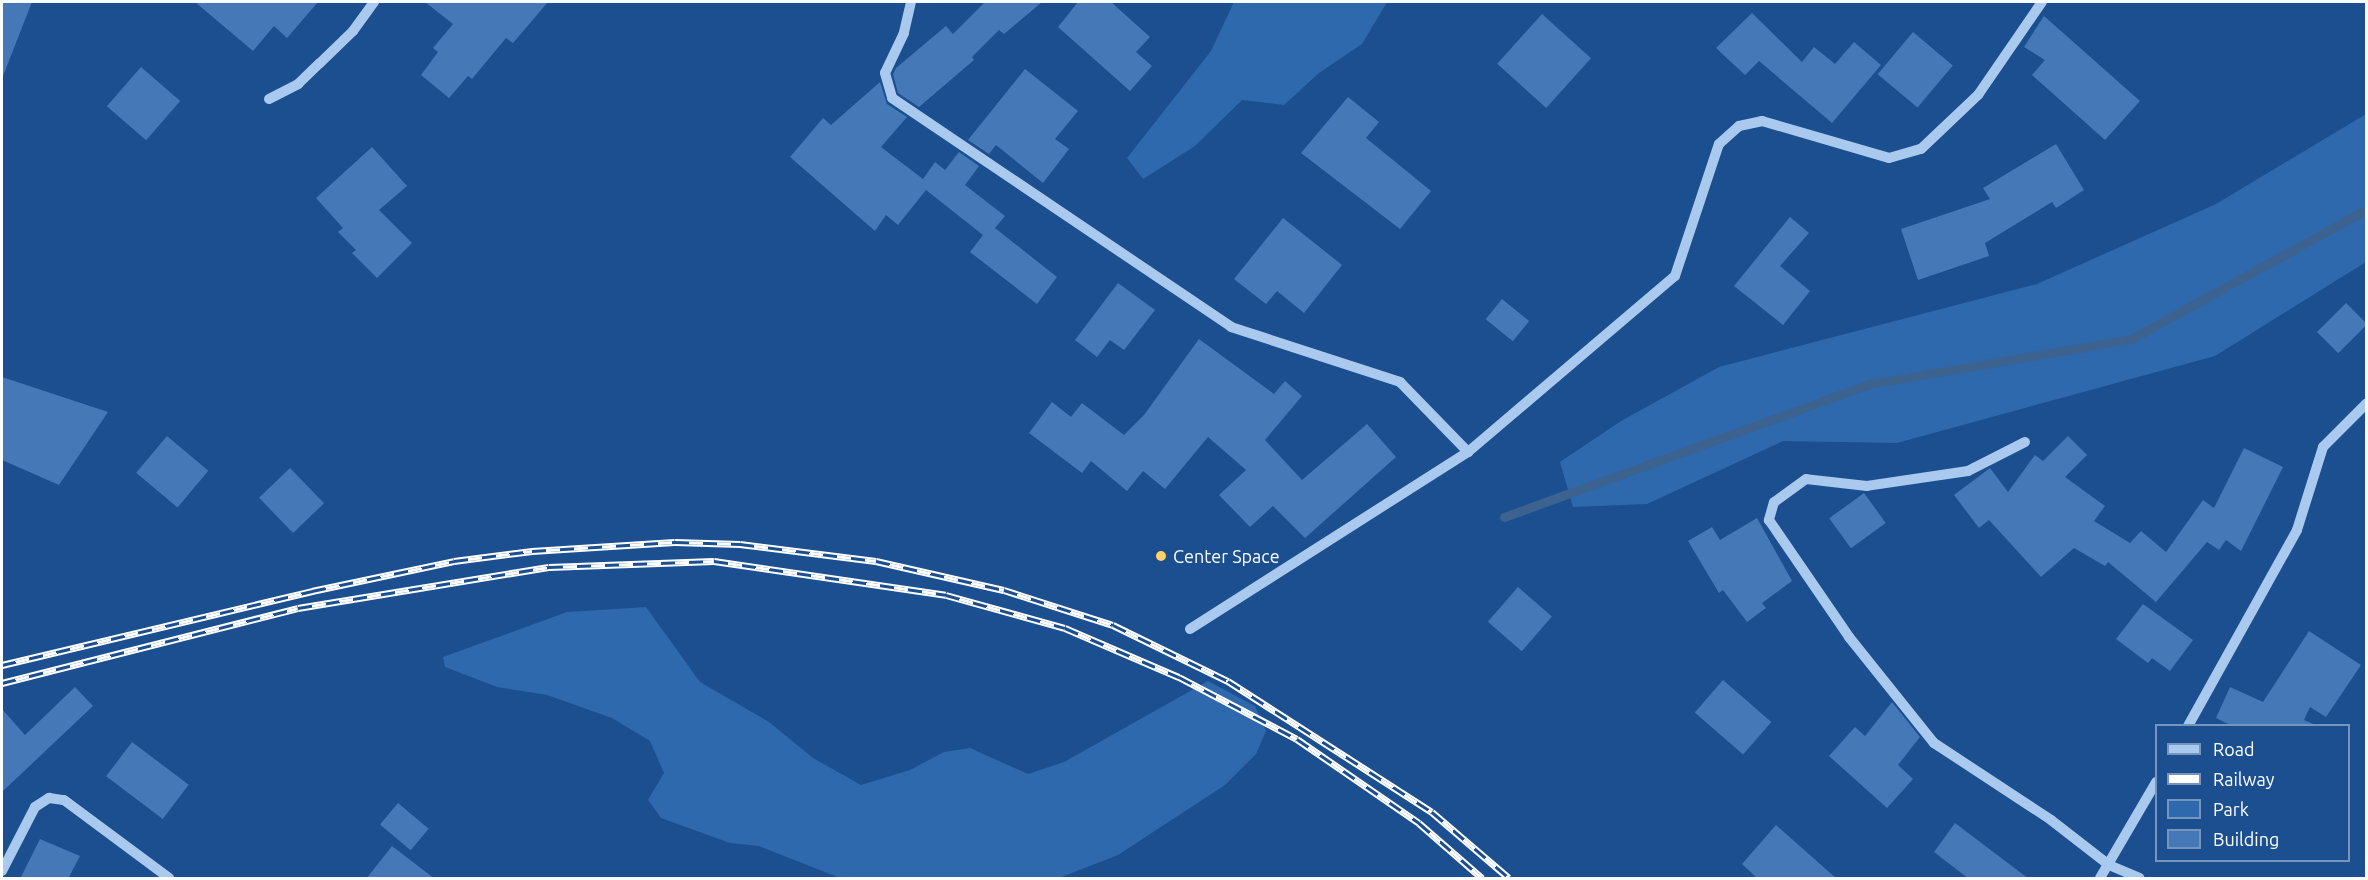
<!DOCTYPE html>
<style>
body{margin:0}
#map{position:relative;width:2368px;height:880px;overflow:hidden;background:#1b4f8f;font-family:Ubuntu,sans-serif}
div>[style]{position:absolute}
.green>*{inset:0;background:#2e69ad}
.stream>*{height:9px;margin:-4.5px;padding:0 4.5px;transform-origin:4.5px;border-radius:4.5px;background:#3c6290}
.building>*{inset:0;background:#4478b7;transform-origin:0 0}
.minor>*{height:10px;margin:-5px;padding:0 5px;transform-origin:5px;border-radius:5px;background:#a9c9ee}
.rail>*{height:7px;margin-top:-3.5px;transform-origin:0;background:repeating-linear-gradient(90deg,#1b4f8f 0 14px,#fff 0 28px);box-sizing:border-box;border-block:2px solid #fff}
.dots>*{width:16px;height:16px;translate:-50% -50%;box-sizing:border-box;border:3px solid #1b4f8f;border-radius:50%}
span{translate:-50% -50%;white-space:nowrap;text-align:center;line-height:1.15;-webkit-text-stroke:6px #1b4f8f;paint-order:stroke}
.poi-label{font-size:18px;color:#fff}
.left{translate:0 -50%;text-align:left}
.frame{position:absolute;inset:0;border:3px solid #fff;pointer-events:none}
.legend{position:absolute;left:2155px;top:724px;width:195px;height:138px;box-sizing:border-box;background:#1b4f8f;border:2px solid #7695bc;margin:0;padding:8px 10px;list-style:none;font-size:18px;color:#fff}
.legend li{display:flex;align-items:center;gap:12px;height:30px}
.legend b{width:30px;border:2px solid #7695bc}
</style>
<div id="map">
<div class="green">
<i style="clip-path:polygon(1234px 2px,1387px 2px,1362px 44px,1319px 73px,1284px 105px,1242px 100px,1195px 146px,1143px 179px,1127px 158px,1211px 51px)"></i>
<i style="clip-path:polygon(2366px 114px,2366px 262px,2215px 356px,1897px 443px,1783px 441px,1647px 504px,1573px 507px,1560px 462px,1621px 421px,1719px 367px,2037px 284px,2216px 204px)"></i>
<i style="clip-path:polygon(646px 607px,700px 682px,769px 722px,813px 758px,861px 785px,910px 770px,944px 752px,970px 748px,1028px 774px,1064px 762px,1208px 681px,1255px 706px,1266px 731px,1256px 754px,1225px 785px,1118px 855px,1059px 878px,840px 878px,759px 846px,730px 843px,661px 818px,648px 800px,664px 773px,650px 741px,612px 718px,547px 695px,497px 687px,445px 667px,443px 657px,567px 612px)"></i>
</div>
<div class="stream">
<i style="left:1504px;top:517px;width:388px;rotate:-20deg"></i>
<i style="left:1869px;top:384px;width:266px;rotate:-9.7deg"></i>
<i style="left:2131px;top:339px;width:268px;rotate:-28.8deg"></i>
</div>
<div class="building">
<i style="clip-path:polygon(2px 2px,32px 2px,3px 76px,2px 76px)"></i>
<i style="clip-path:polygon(195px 2px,318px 2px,287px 38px,274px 26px,253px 51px)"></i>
<i style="clip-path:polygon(425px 2px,548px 2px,513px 43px,506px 38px,472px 79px,468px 76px,449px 98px,421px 75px,438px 52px,433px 48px,453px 24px)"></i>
<i style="clip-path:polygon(985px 2px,1042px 2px,1004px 34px,999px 30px,972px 57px,974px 60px,919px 107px,898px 93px,893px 74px,896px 68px,946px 26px,953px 34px)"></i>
<i style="clip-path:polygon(1078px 2px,1111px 2px,1150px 37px,1136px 52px,1152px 66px,1130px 91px,1058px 27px)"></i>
<i style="clip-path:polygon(1752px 13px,1802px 62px,1814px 47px,1835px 64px,1854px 42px,1881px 65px,1832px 123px,1759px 61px,1745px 75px,1716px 48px)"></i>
<i style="left:1542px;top:14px;width:66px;height:67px;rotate:42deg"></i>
<i style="clip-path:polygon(2044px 16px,2140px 101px,2105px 140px,2032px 75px,2045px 60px,2024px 47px)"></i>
<i style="left:1913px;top:32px;width:52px;height:55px;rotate:40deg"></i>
<i style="left:141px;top:67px;width:52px;height:52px;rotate:41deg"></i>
<i style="clip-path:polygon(1025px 69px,1078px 111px,1055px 139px,1069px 149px,1043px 183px,996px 145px,989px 154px,968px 140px)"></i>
<i style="clip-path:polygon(880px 82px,887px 104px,907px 117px,881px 147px,923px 179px,935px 162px,945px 170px,959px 152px,979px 166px,965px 185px,1005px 216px,995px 228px,1057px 277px,1037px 304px,970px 252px,983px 235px,926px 190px,898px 225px,886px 215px,875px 231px,790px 157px,823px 118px,831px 125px)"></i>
<i style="clip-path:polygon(1348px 97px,1379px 122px,1366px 138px,1431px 191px,1400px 229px,1301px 153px)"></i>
<i style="clip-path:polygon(2056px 144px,2084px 190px,2056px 208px,2052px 202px,1985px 243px,1989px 256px,1918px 280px,1901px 229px,1990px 199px,1983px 188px)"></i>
<i style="clip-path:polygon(372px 147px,407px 186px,379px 210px,412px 243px,377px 278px,352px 253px,356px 250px,338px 232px,343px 228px,316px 198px)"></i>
<i style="clip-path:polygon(1790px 217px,1809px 233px,1780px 266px,1810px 291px,1783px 325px,1734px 286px)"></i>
<i style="clip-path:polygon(1283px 218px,1342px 265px,1304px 313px,1277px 291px,1266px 304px,1234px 279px)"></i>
<i style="clip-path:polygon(1118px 283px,1155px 310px,1124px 350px,1110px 340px,1097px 357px,1075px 340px)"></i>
<i style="left:1502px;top:299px;width:35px;height:26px;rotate:39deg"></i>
<i style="left:2346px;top:303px;width:30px;height:41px;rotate:45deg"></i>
<i style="clip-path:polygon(1199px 339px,1274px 394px,1285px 381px,1302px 396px,1265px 440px,1302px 480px,1367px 424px,1396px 457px,1305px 538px,1273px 506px,1250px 527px,1219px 495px,1246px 470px,1208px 437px,1165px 489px,1143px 471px,1127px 491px,1091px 461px,1082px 473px,1029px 433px,1052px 402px,1071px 417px,1082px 403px,1124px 435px,1144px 415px)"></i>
<i style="clip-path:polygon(2px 377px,108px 412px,59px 485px,2px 460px)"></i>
<i style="left:167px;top:436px;width:54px;height:48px;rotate:40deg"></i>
<i style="clip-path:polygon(2068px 436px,2087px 455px,2065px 477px,2105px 506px,2094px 521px,2130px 543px,2141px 531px,2166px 552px,2203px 500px,2214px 508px,2244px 448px,2283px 467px,2241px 551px,2226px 540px,2219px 550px,2207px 542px,2156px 602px,2108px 562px,2105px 566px,2074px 548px,2041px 577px,1989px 520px,1979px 528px,1954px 495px,1990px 468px,2008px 492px,2035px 455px,2043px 461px)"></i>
<i style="left:290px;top:468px;width:49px;height:43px;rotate:46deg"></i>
<i style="left:1864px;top:493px;width:37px;height:43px;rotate:54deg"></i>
<i style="clip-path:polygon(1757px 518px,1792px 581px,1762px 603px,1766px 608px,1747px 622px,1723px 590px,1719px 593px,1688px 541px,1712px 527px,1720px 540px)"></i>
<i style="left:1518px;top:587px;width:45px;height:46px;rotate:41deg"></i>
<i style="clip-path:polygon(2143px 604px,2193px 640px,2170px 671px,2152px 658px,2148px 663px,2116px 639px)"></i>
<i style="clip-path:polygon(2309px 631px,2361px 665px,2326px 717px,2310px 707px,2304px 720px,2318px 726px,2232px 726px,2216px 718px,2230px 687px,2263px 702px)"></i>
<i style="left:1723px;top:680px;width:64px;height:43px;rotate:41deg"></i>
<i style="clip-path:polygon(75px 687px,93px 706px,2px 792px,2px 709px,25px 735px)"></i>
<i style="clip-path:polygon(1892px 702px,1920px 737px,1898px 765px,1913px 779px,1887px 808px,1829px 756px,1855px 727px,1865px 736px)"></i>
<i style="left:132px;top:742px;width:71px;height:43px;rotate:37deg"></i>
<i style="left:398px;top:803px;width:40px;height:28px;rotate:40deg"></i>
<i style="clip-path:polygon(1955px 823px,2029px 879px,1969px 879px,1934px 852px)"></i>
<i style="clip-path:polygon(1776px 825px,1837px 879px,1758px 879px,1742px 864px)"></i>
<i style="clip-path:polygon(40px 839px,80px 856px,68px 879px,20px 879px)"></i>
<i style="clip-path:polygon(392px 846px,435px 879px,366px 879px)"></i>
</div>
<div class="minor">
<i style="left:911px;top:2px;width:32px;rotate:103deg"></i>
<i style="left:904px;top:33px;width:44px;rotate:115.4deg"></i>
<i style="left:885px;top:73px;width:26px;rotate:74deg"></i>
<i style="left:892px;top:98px;width:409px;rotate:34deg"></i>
<i style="left:1231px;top:327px;width:178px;rotate:18deg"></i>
<i style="left:1400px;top:382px;width:98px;rotate:45.8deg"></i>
<i style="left:1468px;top:452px;width:272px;rotate:-40.4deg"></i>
<i style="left:1675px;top:276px;width:139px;rotate:-71.6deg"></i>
<i style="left:1719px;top:144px;width:27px;rotate:-42deg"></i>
<i style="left:1739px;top:126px;width:24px;rotate:-12deg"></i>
<i style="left:1762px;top:121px;width:132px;rotate:16.2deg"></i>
<i style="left:1889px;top:158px;width:33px;rotate:-16deg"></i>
<i style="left:1921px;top:149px;width:79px;rotate:-43.5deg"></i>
<i style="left:1978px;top:95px;width:113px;rotate:-55.5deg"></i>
<i style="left:269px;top:99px;width:33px;rotate:-27deg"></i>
<i style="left:298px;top:84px;width:30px;rotate:-44deg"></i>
<i style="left:320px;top:63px;width:46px;rotate:-44.1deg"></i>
<i style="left:353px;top:31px;width:36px;rotate:-54deg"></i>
<i style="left:2025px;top:442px;width:64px;rotate:153deg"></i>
<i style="left:1968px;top:471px;width:102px;rotate:171.6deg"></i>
<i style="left:1867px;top:486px;width:61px;rotate:-173.5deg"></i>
<i style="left:1806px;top:479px;width:39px;rotate:144deg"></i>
<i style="left:1774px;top:502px;width:19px;rotate:106deg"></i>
<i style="left:1769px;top:520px;width:142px;rotate:55.6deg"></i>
<i style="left:1849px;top:637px;width:136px;rotate:51.3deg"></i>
<i style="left:1934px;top:743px;width:140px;rotate:33.3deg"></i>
<i style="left:2051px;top:820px;width:73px;rotate:37.8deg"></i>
<i style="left:2109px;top:865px;width:33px;rotate:23deg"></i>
<i style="left:1190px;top:629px;width:330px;rotate:-32.5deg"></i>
<i style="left:2188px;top:726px;width:224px;rotate:-60.9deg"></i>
<i style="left:2297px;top:530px;width:87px;rotate:-72.6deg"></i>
<i style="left:2323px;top:447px;width:61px;rotate:-45deg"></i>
<i style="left:2px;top:871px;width:72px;rotate:-62.7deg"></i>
<i style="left:35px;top:807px;width:17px;rotate:-33deg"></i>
<i style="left:49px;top:798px;width:15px;rotate:8deg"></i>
<i style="left:64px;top:800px;width:131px;rotate:36.6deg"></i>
<i style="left:2100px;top:878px;width:111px;rotate:-59.7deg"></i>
</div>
<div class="rail">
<i style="left:2px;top:665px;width:319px;rotate:-13.4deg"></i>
<i style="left:312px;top:591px;width:145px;rotate:-11.9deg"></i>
<i style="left:454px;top:561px;width:79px;rotate:-7.3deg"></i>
<i style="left:532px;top:551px;width:143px;rotate:-3.6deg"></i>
<i style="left:675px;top:542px;width:65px;rotate:1.8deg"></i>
<i style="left:740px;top:544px;width:137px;rotate:7.1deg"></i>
<i style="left:876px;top:561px;width:131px;rotate:12.8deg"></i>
<i style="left:1004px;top:590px;width:114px;rotate:17.8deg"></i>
<i style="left:1113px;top:625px;width:128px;rotate:26deg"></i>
<i style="left:1228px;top:681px;width:242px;rotate:32.7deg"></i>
<i style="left:1432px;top:812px;width:101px;rotate:40.6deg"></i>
<i style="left:2px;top:683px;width:305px;rotate:-14.2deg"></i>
<i style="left:298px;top:608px;width:254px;rotate:-9.3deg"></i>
<i style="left:549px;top:567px;width:165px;rotate:-2.1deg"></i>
<i style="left:714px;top:561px;width:234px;rotate:8.3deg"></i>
<i style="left:946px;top:595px;width:123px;rotate:15.5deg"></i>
<i style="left:1065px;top:628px;width:124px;rotate:23.3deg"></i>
<i style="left:1179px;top:677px;width:133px;rotate:27.7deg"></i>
<i style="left:1297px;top:739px;width:148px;rotate:34.5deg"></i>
<i style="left:1419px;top:823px;width:84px;rotate:41.1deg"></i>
</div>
<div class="dots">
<i style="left:1161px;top:556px;background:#ffd166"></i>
</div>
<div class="poi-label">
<span class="left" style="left:1173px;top:556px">Center Space</span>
</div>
<div class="frame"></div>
<ul class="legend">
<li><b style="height:8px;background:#a9c9ee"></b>Road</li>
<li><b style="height:8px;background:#fff"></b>Railway</li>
<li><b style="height:16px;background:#2e69ad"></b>Park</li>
<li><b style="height:16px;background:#4478b7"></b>Building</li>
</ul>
</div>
